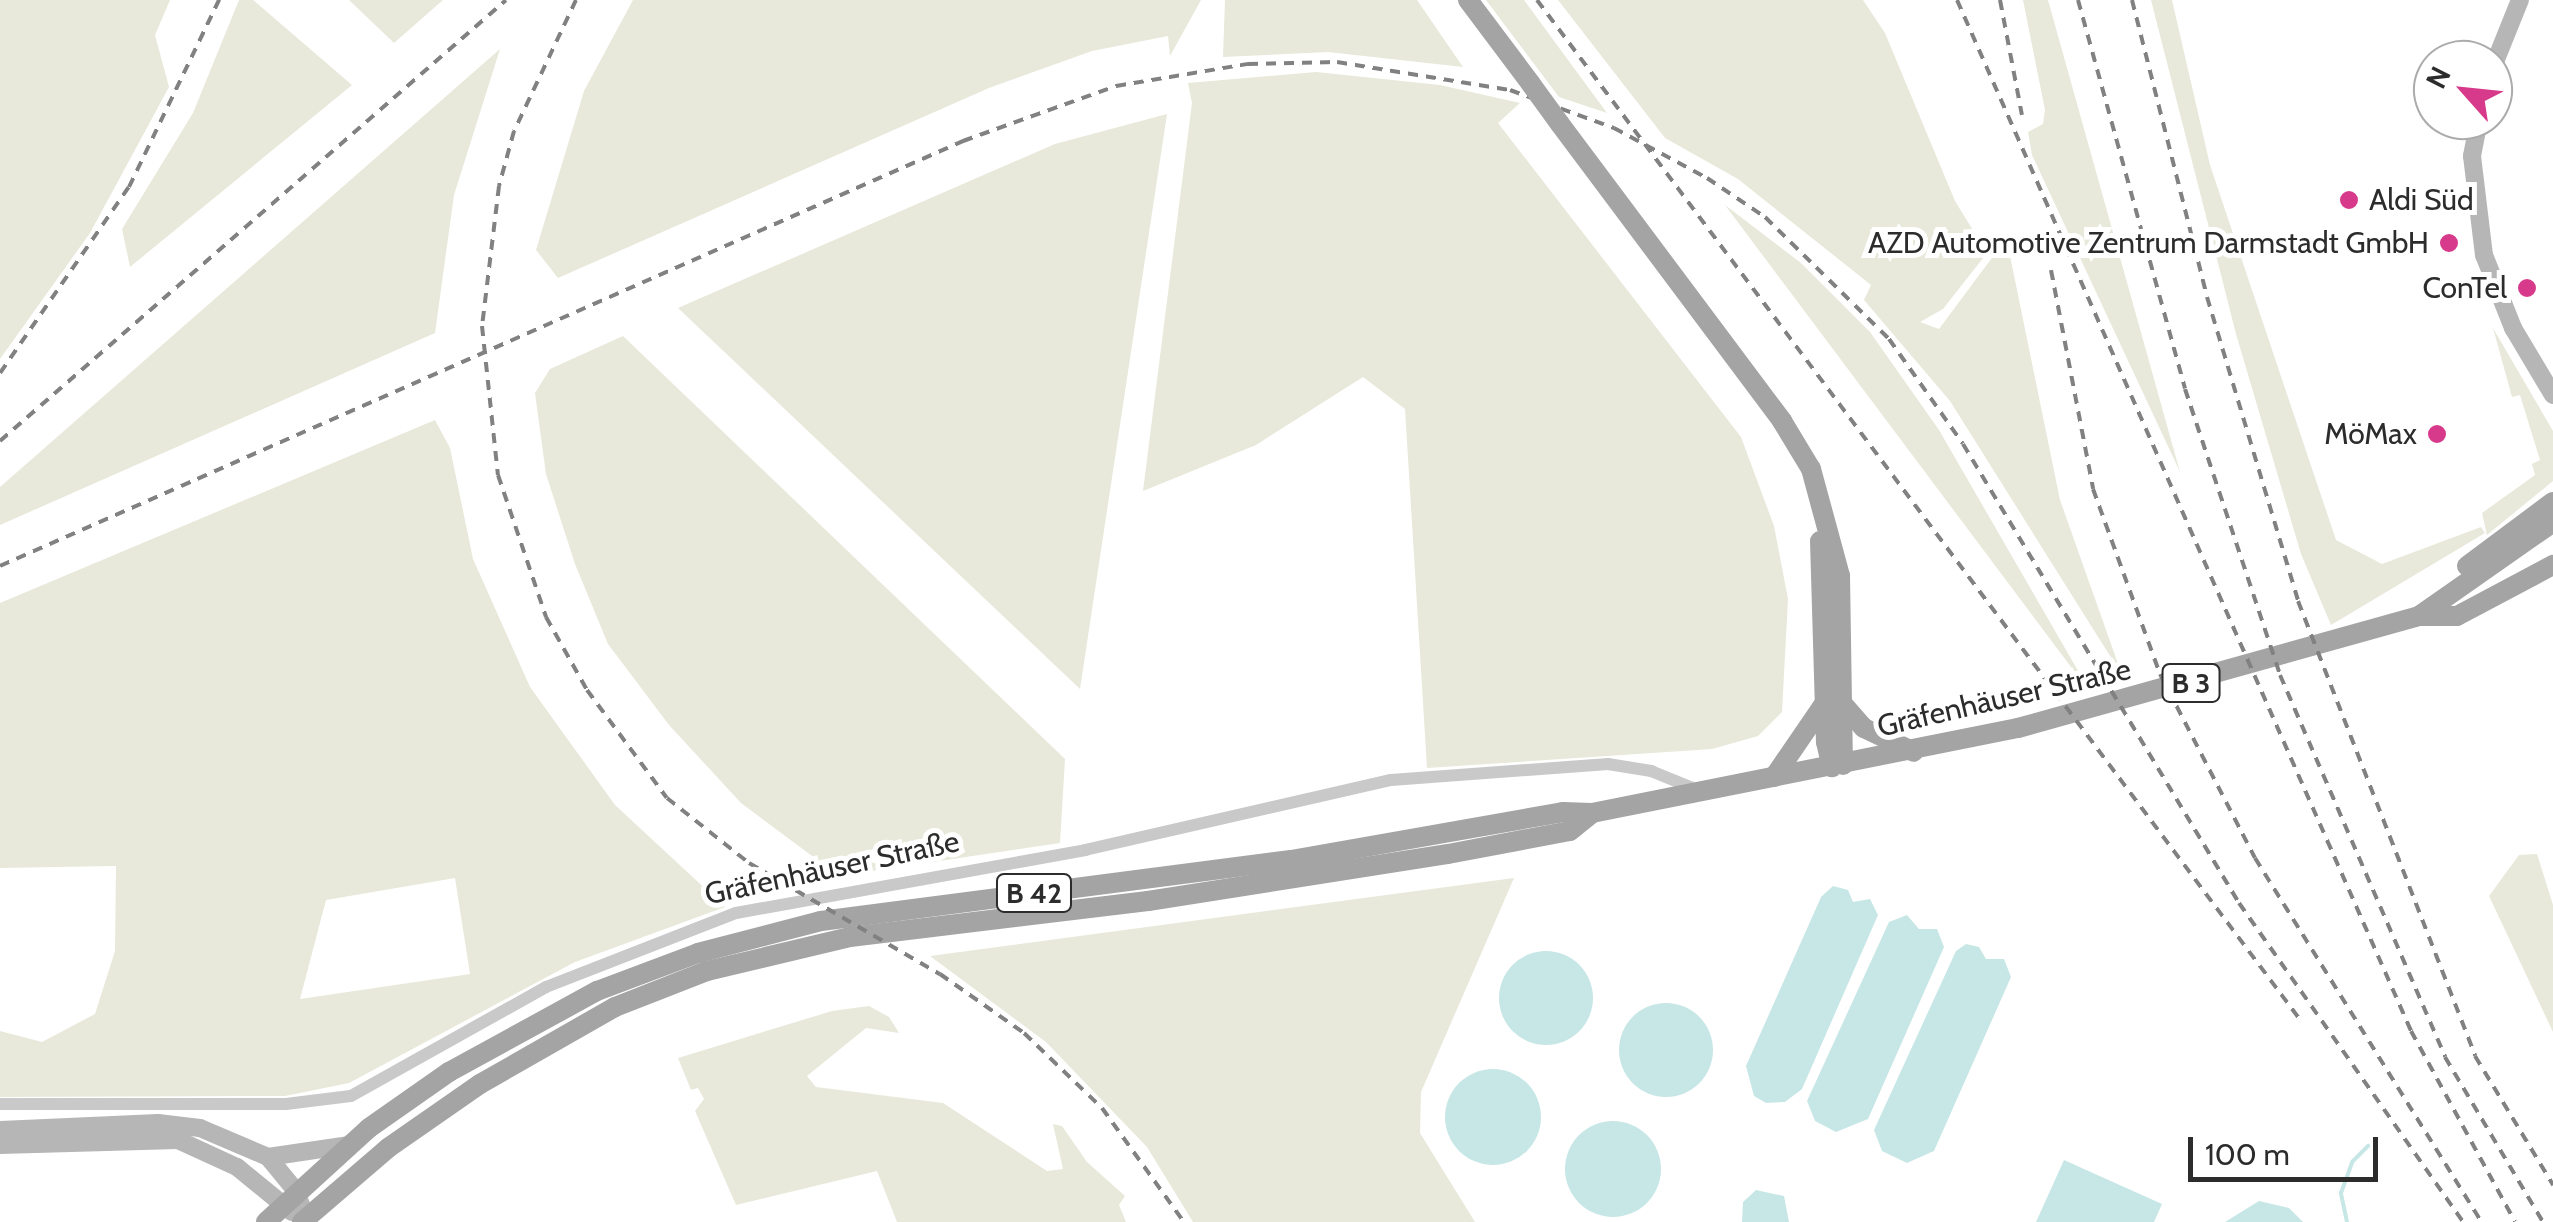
<!DOCTYPE html>
<meta charset="utf-8">
<style>
body{margin:0}
#map{position:relative;width:2553px;height:1222px;overflow:hidden;background:#fff;font-family:Cabin,sans-serif}
div>[style]{position:absolute}
.green>*{inset:0;background:#e8e9da}
.water>*{inset:0;background:#c7e7e6}
.round{border-radius:50%}
.stream>*{height:4px;margin:-2px;padding:0 2px;transform-origin:2px;border-radius:2px;background:#c7e7e6}
.street>*{height:12px;margin:-6px;padding:0 6px;transform-origin:6px;border-radius:6px;background:#c9c9c9}
.secondary>*{height:18px;margin:-9px;padding:0 9px;transform-origin:9px;border-radius:9px;background:#b6b6b6}
.primary>*{height:20px;margin:-10px;padding:0 10px;transform-origin:10px;border-radius:10px;background:#a4a4a4}
.rail>*{height:4px;margin-top:-2px;transform-origin:0;background:repeating-linear-gradient(90deg,#818181 0 10px,transparent 0 18px)}
.primary-bridge>*{height:20px;margin:-10px;padding:0 10px;transform-origin:10px;border-radius:10px;background:#a4a4a4}
.dots>*{width:28px;height:28px;translate:-50% -50%;box-sizing:border-box;border:5px solid #fff;border-radius:50%}
span{translate:-50% -50%;white-space:nowrap;text-align:center;line-height:1.15;-webkit-text-stroke:10px #fff;paint-order:stroke}
.shield-label span{padding:2px 8px;background:#fff;border:2px solid;border-radius:8px;-webkit-text-stroke-width:0}
.shield-label{font-size:28px;color:#2c2c2c;font-weight:700}
.poi-label{font-size:30px;color:#2c2c2c}
.left{translate:0 -50%;text-align:left}
.right{translate:-100% -50%;text-align:right}
.street-label{font-size:30px;color:#2c2c2c}
.north{position:absolute;left:2413px;top:40px;width:100px;height:100px;box-sizing:border-box;background:#fff;border:2px solid #ababab;border-radius:50%;rotate:297deg;font-size:28px;font-weight:700;line-height:40px;text-align:center;color:#2c2c2c}
.north::after{content:'';display:block;margin:auto;width:35px;height:45px;background:#d73a8a;clip-path:polygon(50% 0,100% 100%,50% 72%,0 100%)}
.scale{position:absolute;left:2188px;top:1137px;width:190px;height:45px;box-sizing:border-box;border:5px solid #2c2c2c;border-top:0;padding-left:12px;font-size:30px;line-height:35px;white-space:nowrap;color:#2c2c2c;-webkit-text-stroke:8px #fff;paint-order:stroke}
</style>
<div id="map">
<div class="green">
<i style="clip-path:polygon(0 0,170px 0,155px 35px,169px 87px,90px 233px,0 359px)"></i>
<i style="clip-path:polygon(239px 0,253px 0,352px 85px,130px 267px,122px 229px,193px 113px)"></i>
<i style="clip-path:polygon(349px 0,443px 0,394px 43px)"></i>
<i style="clip-path:polygon(633px 0,1201px 0,1170px 56px,1168px 36px,1092px 51px,989px 88px,558px 278px,536px 250px,584px 91px)"></i>
<i style="clip-path:polygon(1225px 0,1417px 0,1463px 67px,1328px 52px,1223px 57px)"></i>
<i style="clip-path:polygon(1486px 0,1524px 0,1607px 113px,1559px 97px)"></i>
<i style="clip-path:polygon(1558px 0,1863px 0,1885px 33px,1955px 201px,1987px 253px,1943px 309px,1920px 322px,1939px 329px,2000px 247px,2009px 251px,2060px 500px,2122px 675px,1950px 401px,1864px 300px,1871px 285px,1738px 179px,1665px 138px)"></i>
<i style="clip-path:polygon(2023px 0,2048px 0,2180px 472px,2032px 155px,2028px 132px,2043px 124px,2045px 110px)"></i>
<i style="clip-path:polygon(2151px 0,2172px 0,2210px 165px,2336px 540px,2382px 564px,2481px 527px,2485px 533px,2331px 625px,2301px 554px,2236px 334px)"></i>
<i style="clip-path:polygon(500px 49px,454px 195px,435px 333px,0 525px,0 487px)"></i>
<i style="clip-path:polygon(1316px 72px,1440px 85px,1520px 103px,1498px 123px,1741px 437px,1774px 526px,1788px 599px,1782px 712px,1758px 736px,1712px 749px,1427px 768px,1405px 409px,1363px 377px,1256px 445px,1143px 491px,1192px 103px,1188px 83px)"></i>
<i style="clip-path:polygon(1167px 114px,1080px 689px,678px 308px,1055px 144px)"></i>
<i style="clip-path:polygon(1725px 205px,1801px 263px,1870px 332px,1939px 430px,2092px 695px)"></i>
<i style="clip-path:polygon(2493px 328px,2553px 431px,2553px 481px,2487px 535px,2482px 513px,2535px 475px,2532px 464px,2540px 460px,2520px 395px,2512px 397px)"></i>
<i style="clip-path:polygon(623px 336px,1065px 759px,1060px 843px,839px 876px,741px 803px,669px 725px,608px 644px,575px 564px,546px 474px,535px 393px,550px 369px)"></i>
<i style="clip-path:polygon(evenodd,435px 420px,450px 448px,473px 559px,530px 687px,615px 805px,725px 907px,575px 962px,349px 1083px,285px 1096px,0 1097px,0 1031px,42px 1042px,95px 1014px,115px 951px,116px 866px,0 868px,0 603px,435px 420px,455px 878px,470px 974px,300px 999px,326px 900px,455px 878px)"></i>
<i style="clip-path:polygon(2537px 854px,2553px 905px,2553px 1032px,2489px 896px,2519px 855px)"></i>
<i style="clip-path:polygon(1514px 878px,1421px 1092px,1420px 1133px,1475px 1222px,1193px 1222px,1147px 1147px,1046px 1042px,930px 956px)"></i>
<i style="clip-path:polygon(869px 1006px,889px 1017px,899px 1033px,866px 1028px,807px 1076px,816px 1087px,943px 1103px,1047px 1171px,1063px 1169px,1053px 1124px,1062px 1126px,1087px 1162px,1125px 1196px,1119px 1205px,1126px 1222px,897px 1222px,877px 1171px,736px 1205px,695px 1111px,704px 1099px,698px 1088px,691px 1090px,678px 1058px,832px 1011px)"></i>
</div>
<div class="water">
<i style="clip-path:polygon(1833px 886px,1848px 890px,1853px 902px,1870px 899px,1878px 915px,1802px 1089px,1785px 1102px,1766px 1103px,1754px 1096px,1746px 1066px,1821px 897px)"></i>
<i style="clip-path:polygon(1907px 915px,1919px 929px,1937px 929px,1944px 947px,1868px 1119px,1836px 1132px,1815px 1121px,1807px 1101px,1889px 922px)"></i>
<i style="clip-path:polygon(1966px 944px,1979px 947px,1986px 959px,2004px 959px,2011px 977px,1934px 1151px,1907px 1163px,1882px 1151px,1874px 1130px,1956px 951px)"></i>
<i class="round" style="left:1499px;top:951px;width:94px;height:94px"></i>
<i class="round" style="left:1619px;top:1003px;width:94px;height:94px"></i>
<i class="round" style="left:1445px;top:1069px;width:96px;height:96px"></i>
<i class="round" style="left:1565px;top:1121px;width:96px;height:96px"></i>
<i style="clip-path:polygon(2064px 1160px,2162px 1204px,2154px 1222px,2036px 1222px)"></i>
<i style="clip-path:polygon(1756px 1190px,1784px 1196px,1789px 1222px,1742px 1222px,1743px 1202px)"></i>
<i style="clip-path:polygon(2259px 1201px,2289px 1208px,2303px 1222px,2225px 1222px)"></i>
</div>
<div class="stream">
<i style="left:2347px;top:1222px;width:30px;rotate:-102deg"></i>
<i style="left:2341px;top:1193px;width:33px;rotate:-70deg"></i>
<i style="left:2352px;top:1162px;width:23px;rotate:-45deg"></i>
</div>
<div class="street">
<i style="left:0;top:1104px;width:286px"></i>
<i style="left:286px;top:1104px;width:65px;rotate:-7deg"></i>
<i style="left:351px;top:1096px;width:223px;rotate:-29.2deg"></i>
<i style="left:546px;top:987px;width:204px;rotate:-21.3deg"></i>
<i style="left:736px;top:913px;width:355px;rotate:-10.2deg"></i>
<i style="left:1085px;top:850px;width:314px;rotate:-12.9deg"></i>
<i style="left:1391px;top:780px;width:218px;rotate:-4.2deg"></i>
<i style="left:1608px;top:764px;width:44px;rotate:9.2deg"></i>
<i style="left:1651px;top:771px;width:53px;rotate:22.2deg"></i>
</div>
<div class="secondary">
<i style="left:2493px;top:67px;width:72px;rotate:-68.1deg"></i>
<i style="left:2479px;top:120px;width:37px;rotate:101deg"></i>
<i style="left:2472px;top:156px;width:100px;rotate:83.1deg"></i>
<i style="left:2484px;top:255px;width:79px;rotate:68.3deg"></i>
<i style="left:2513px;top:328px;width:78px;rotate:59.2deg"></i>
<i style="left:0;top:1130px;width:158px;rotate:-2.5deg"></i>
<i style="left:158px;top:1123px;width:42px;rotate:6.8deg"></i>
<i style="left:200px;top:1128px;width:74px;rotate:23.1deg"></i>
<i style="left:268px;top:1157px;width:44px;rotate:50.5deg"></i>
<i style="left:296px;top:1191px;width:29px;rotate:70deg"></i>
<i style="left:0;top:1145px;width:178px;rotate:-1.6deg"></i>
<i style="left:178px;top:1140px;width:65px;rotate:24.6deg"></i>
<i style="left:237px;top:1167px;width:71px;rotate:39.3deg"></i>
<i style="left:268px;top:1157px;width:81px;rotate:-8.5deg"></i>
</div>
<div class="primary">
<i style="left:1468px;top:0;width:105px;rotate:53.1deg"></i>
<i style="left:1560px;top:124px;width:371px;rotate:53.2deg"></i>
<i style="left:1782px;top:421px;width:56px;rotate:58.9deg"></i>
<i style="left:1811px;top:469px;width:111px;rotate:74.8deg"></i>
<i style="left:1840px;top:576px;width:189px;rotate:89.1deg"></i>
<i style="left:1820px;top:541px;width:201px;rotate:88.3deg"></i>
<i style="left:1826px;top:742px;width:26px;rotate:77deg"></i>
<i style="left:2467px;top:566px;width:107px;rotate:-36.7deg"></i>
<i style="left:2419px;top:616px;width:38px"></i>
<i style="left:2457px;top:616px;width:109px;rotate:-28deg"></i>
<i style="left:1842px;top:703px;width:33px;rotate:49deg"></i>
<i style="left:1864px;top:728px;width:55px;rotate:25.6deg"></i>
<i style="left:1774px;top:777px;width:88px;rotate:-55.6deg"></i>
<i style="left:266px;top:1222px;width:139px;rotate:-42.4deg"></i>
<i style="left:369px;top:1128px;width:98px;rotate:-35deg"></i>
<i style="left:449px;top:1072px;width:169px;rotate:-28.7deg"></i>
<i style="left:597px;top:991px;width:108px;rotate:-20.6deg"></i>
<i style="left:698px;top:953px;width:127px;rotate:-14.6deg"></i>
<i style="left:821px;top:921px;width:474px;rotate:-7.4deg"></i>
<i style="left:1291px;top:860px;width:276px;rotate:-10deg"></i>
<i style="left:1563px;top:812px;width:29px;rotate:2deg"></i>
<i style="left:1592px;top:813px;width:434px;rotate:-11.3deg"></i>
<i style="left:2018px;top:728px;width:416px;rotate:-15.6deg"></i>
<i style="left:2419px;top:616px;width:164px;rotate:-35deg"></i>
<i style="left:302px;top:1222px;width:113px;rotate:-40.7deg"></i>
<i style="left:388px;top:1148px;width:112px;rotate:-34.8deg"></i>
<i style="left:480px;top:1084px;width:155px;rotate:-29.7deg"></i>
<i style="left:615px;top:1007px;width:99px;rotate:-21.4deg"></i>
<i style="left:707px;top:971px;width:147px;rotate:-13.4deg"></i>
<i style="left:850px;top:937px;width:300px;rotate:-6.9deg"></i>
<i style="left:1148px;top:901px;width:304px;rotate:-8.9deg"></i>
<i style="left:1448px;top:854px;width:124px;rotate:-10.7deg"></i>
<i style="left:1570px;top:831px;width:28px;rotate:-39deg"></i>
</div>
<div class="rail">
<i style="left:576px;top:0;width:145px;rotate:115.3deg"></i>
<i style="left:514px;top:131px;width:57px;rotate:105.3deg"></i>
<i style="left:499px;top:186px;width:141px;rotate:96.9deg"></i>
<i style="left:482px;top:326px;width:150px;rotate:83.9deg"></i>
<i style="left:498px;top:475px;width:150px;rotate:71.3deg"></i>
<i style="left:546px;top:617px;width:84px;rotate:60.7deg"></i>
<i style="left:587px;top:690px;width:134px;rotate:53.5deg"></i>
<i style="left:667px;top:798px;width:105px;rotate:38.4deg"></i>
<i style="left:749px;top:863px;width:221px;rotate:30.2deg"></i>
<i style="left:940px;top:974px;width:103px;rotate:35.1deg"></i>
<i style="left:1024px;top:1033px;width:108px;rotate:43.9deg"></i>
<i style="left:1102px;top:1108px;width:140px;rotate:54.3deg"></i>
<i style="left:1537px;top:0;width:1275px;rotate:53.19deg"></i>
<i style="left:1957px;top:0;width:1127px;rotate:66.23deg"></i>
<i style="left:2411px;top:1031px;width:217px;rotate:61.4deg"></i>
<i style="left:2000px;top:0;width:117px;rotate:79.2deg"></i>
<i style="left:2078px;top:0;width:403px;rotate:74.6deg"></i>
<i style="left:2185px;top:389px;width:301px;rotate:71.6deg"></i>
<i style="left:2280px;top:675px;width:416px;rotate:66.6deg"></i>
<i style="left:2445px;top:1057px;width:192px;rotate:59.3deg"></i>
<i style="left:2132px;top:0;width:306px;rotate:75.8deg"></i>
<i style="left:2207px;top:297px;width:317px;rotate:73.3deg"></i>
<i style="left:2298px;top:601px;width:488px;rotate:68.7deg"></i>
<i style="left:2475px;top:1056px;width:151px;rotate:58.8deg"></i>
<i style="left:2051px;top:270px;width:223px;rotate:79.1deg"></i>
<i style="left:2093px;top:489px;width:197px;rotate:70.1deg"></i>
<i style="left:2160px;top:674px;width:207px;rotate:62.7deg"></i>
<i style="left:2255px;top:858px;width:429px;rotate:58.1deg"></i>
<i style="left:0;top:373px;width:226px;rotate:-55.3deg"></i>
<i style="left:129px;top:187px;width:208px;rotate:-64.3deg"></i>
<i style="left:0;top:441px;width:671px;rotate:-41.07deg"></i>
<i style="left:0;top:566px;width:1053px;rotate:-23.81deg"></i>
<i style="left:963px;top:141px;width:163px;rotate:-19.8deg"></i>
<i style="left:1116px;top:86px;width:134px;rotate:-9.5deg"></i>
<i style="left:1248px;top:64px;width:89px;rotate:-1.3deg"></i>
<i style="left:1337px;top:62px;width:175px;rotate:9.2deg"></i>
<i style="left:1510px;top:90px;width:111px;rotate:20.1deg"></i>
<i style="left:1614px;top:128px;width:106px;rotate:28.3deg"></i>
<i style="left:1707px;top:178px;width:70px;rotate:33.9deg"></i>
<i style="left:1765px;top:217px;width:174px;rotate:44.5deg"></i>
<i style="left:1889px;top:339px;width:128px;rotate:54.8deg"></i>
<i style="left:1963px;top:444px;width:536px;rotate:58.98deg"></i>
<i style="left:2239px;top:903px;width:390px;rotate:54.9deg"></i>
</div>
<div class="primary-bridge">
<i style="left:1531px;top:84px;width:49px;rotate:54.1deg"></i>
</div>
<div class="dots">
<i style="left:2349px;top:200px;background:#d73a8a"></i>
<i style="left:2449px;top:243px;background:#d73a8a"></i>
<i style="left:2527px;top:288px;background:#d73a8a"></i>
<i style="left:2437px;top:434px;background:#d73a8a"></i>
</div>
<div class="shield-label">
<span style="left:2191px;top:683px">B 3</span>
<span style="left:1034px;top:893px">B 42</span>
</div>
<div class="poi-label">
<span class="left" style="left:2369px;top:200px">Aldi Süd</span>
<span class="right" style="left:2429px;top:243px">AZD Automotive Zentrum Darmstadt GmbH</span>
<span class="right" style="left:2507px;top:288px">ConTel</span>
<span class="right" style="left:2417px;top:434px">MöMax</span>
</div>
<div class="street-label">
<span style="left:2004px;top:698px;rotate:-13deg">Gräfenhäuser Straße</span>
<span style="left:832px;top:868px;rotate:-12deg">Gräfenhäuser Straße</span>
</div>
<div class="north">N</div>
<div class="scale">100 m</div>
</div>
